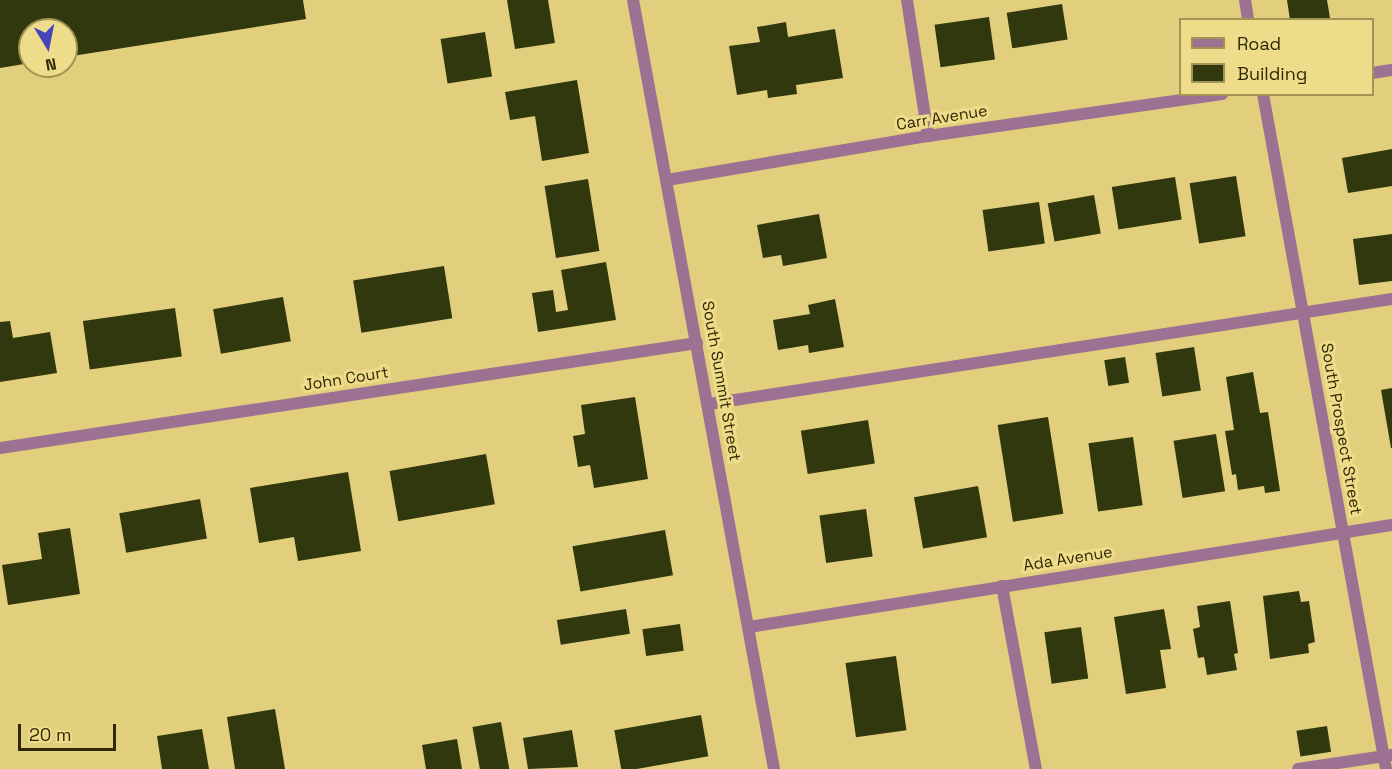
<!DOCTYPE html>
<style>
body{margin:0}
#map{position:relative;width:1392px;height:769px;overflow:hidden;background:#e1cf7d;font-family:"Space Grotesk",sans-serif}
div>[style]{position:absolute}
.building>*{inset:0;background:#32380e;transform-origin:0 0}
.lane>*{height:12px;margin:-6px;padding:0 6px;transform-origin:6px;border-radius:6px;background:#9d7191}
.street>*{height:12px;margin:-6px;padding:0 6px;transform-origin:6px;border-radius:6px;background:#9d7191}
span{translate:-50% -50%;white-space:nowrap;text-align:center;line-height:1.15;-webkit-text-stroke:6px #eedc8a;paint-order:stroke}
.street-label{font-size:16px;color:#2f2804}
.legend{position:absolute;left:1179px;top:18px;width:195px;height:78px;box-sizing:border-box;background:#eedc8a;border:2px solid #a29454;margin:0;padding:8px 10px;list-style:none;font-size:18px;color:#2f2804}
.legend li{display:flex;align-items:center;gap:12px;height:30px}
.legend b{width:30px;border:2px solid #a29454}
.north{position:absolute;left:18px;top:18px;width:60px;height:60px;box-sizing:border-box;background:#eedc8a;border:2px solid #a29454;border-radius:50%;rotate:170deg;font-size:16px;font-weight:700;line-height:24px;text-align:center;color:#2f2804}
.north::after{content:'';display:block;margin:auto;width:21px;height:27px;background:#4545bb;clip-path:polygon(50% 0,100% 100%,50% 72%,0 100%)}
.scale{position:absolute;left:18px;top:724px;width:98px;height:27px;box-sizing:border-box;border:3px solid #2f2804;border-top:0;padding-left:8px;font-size:18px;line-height:21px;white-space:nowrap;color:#2f2804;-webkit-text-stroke:4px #eedc8a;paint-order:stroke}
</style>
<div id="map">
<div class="building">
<i style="clip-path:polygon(0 0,303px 0,306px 19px,66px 57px,66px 30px,30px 30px,30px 63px,0 68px)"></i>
<i style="clip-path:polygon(507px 0,548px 0,555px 43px,515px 49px)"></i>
<i style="clip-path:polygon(1287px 0,1327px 0,1330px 18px,1290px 20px)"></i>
<i style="left:1062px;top:4px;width:36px;height:56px;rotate:81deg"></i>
<i style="left:989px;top:17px;width:43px;height:55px;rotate:82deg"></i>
<i style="clip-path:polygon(786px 22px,788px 37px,835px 29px,843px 78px,796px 85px,797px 94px,768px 98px,767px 90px,737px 95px,729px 46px,760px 42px,757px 27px)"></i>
<i style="left:485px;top:32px;width:45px;height:45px;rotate:81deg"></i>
<i style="clip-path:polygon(577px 80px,589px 153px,542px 161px,535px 116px,510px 120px,505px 92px)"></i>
<i style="clip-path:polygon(1392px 149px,1392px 186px,1348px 193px,1342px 158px)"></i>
<i style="left:1236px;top:176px;width:61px;height:47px;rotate:81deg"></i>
<i style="left:1175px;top:177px;width:43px;height:64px;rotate:81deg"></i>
<i style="left:588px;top:179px;width:73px;height:44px;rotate:81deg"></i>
<i style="left:1094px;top:195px;width:39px;height:47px;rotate:80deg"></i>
<i style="left:1039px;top:202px;width:42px;height:57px;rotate:82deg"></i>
<i style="clip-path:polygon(819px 214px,827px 258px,783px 266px,781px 255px,763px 258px,757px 225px)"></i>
<i style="clip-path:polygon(1392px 234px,1392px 281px,1359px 285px,1353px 239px)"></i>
<i style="clip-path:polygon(606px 262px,616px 320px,538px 332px,532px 293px,553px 290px,556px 312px,568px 310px,561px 270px)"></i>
<i style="left:444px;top:266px;width:53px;height:92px;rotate:81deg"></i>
<i style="left:283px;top:297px;width:45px;height:71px;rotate:80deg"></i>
<i style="clip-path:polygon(835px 299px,844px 347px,809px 353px,808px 345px,778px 350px,773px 320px,810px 314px,808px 305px)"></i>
<i style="left:175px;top:308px;width:49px;height:93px;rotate:82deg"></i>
<i style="clip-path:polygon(10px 321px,13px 338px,50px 332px,57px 373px,0 382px,0 322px)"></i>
<i style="left:1194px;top:347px;width:44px;height:39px;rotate:81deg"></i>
<i style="left:1125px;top:357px;width:26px;height:21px;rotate:81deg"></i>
<i style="clip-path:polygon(1253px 372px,1260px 413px,1268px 412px,1280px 491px,1265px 493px,1264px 486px,1238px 490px,1236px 474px,1232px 475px,1225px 431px,1234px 430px,1226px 377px)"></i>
<i style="clip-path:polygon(1392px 388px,1392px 448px,1391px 448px,1381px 390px)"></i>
<i style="clip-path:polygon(635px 397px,648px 479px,594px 488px,590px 465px,578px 467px,573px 436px,585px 434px,581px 405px)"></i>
<i style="left:1048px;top:417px;width:98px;height:51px;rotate:81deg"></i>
<i style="left:868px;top:420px;width:44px;height:68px;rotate:81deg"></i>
<i style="left:1216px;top:434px;width:58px;height:43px;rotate:81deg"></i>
<i style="left:1133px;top:437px;width:69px;height:45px;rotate:82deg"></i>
<i style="left:486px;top:454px;width:51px;height:98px;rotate:80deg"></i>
<i style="clip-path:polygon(348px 472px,361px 551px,298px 561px,294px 537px,259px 543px,250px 488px)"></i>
<i style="left:978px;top:486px;width:52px;height:65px;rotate:80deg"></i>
<i style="left:200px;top:499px;width:40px;height:82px;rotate:80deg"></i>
<i style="left:866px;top:509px;width:48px;height:47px;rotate:82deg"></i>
<i style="clip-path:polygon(70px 528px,80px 594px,8px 605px,2px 565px,42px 559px,38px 533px)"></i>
<i style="left:665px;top:530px;width:46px;height:94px;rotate:80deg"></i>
<i style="clip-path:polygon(1299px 591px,1301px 602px,1309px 601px,1315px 642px,1308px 644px,1309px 653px,1270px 659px,1263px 596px)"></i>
<i style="clip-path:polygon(1230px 601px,1238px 653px,1234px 654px,1237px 670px,1207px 675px,1204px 657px,1198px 658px,1193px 629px,1200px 627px,1197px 606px)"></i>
<i style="left:626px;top:609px;width:25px;height:70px;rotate:81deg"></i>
<i style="clip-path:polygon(1164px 609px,1171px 649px,1160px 650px,1166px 688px,1126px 694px,1114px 617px)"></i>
<i style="left:680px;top:624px;width:27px;height:38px;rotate:82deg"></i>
<i style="left:1081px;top:627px;width:52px;height:37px;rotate:82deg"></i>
<i style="left:896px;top:656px;width:75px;height:51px;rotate:82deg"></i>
<i style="clip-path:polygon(275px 709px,285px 769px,235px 769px,227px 717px)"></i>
<i style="left:701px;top:715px;width:42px;height:88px;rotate:80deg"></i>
<i style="left:501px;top:722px;width:48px;height:29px;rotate:80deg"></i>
<i style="left:1327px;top:726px;width:26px;height:31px;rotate:81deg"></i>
<i style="clip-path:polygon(202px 729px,209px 769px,162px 769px,157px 736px)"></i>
<i style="clip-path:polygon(572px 730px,578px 767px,528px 769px,523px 738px)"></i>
<i style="clip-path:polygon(457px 739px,462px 769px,426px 769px,422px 745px)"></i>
</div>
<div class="lane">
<i style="left:907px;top:0;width:138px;rotate:81.2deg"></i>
<i style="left:709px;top:404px;width:691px;rotate:-8.74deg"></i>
<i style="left:1002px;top:586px;width:186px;rotate:79.5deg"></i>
<i style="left:1298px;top:769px;width:95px;rotate:-8.5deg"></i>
</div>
<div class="street">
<i style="left:633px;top:0;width:782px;rotate:79.61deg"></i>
<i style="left:1245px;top:0;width:20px;rotate:81deg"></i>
<i style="left:1372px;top:73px;width:20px;rotate:-9deg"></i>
<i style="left:1263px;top:94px;width:686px;rotate:79.67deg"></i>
<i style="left:667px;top:180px;width:265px;rotate:-9.6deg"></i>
<i style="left:928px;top:136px;width:297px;rotate:-8.1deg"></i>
<i style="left:0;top:448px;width:705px;rotate:-8.57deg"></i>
<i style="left:749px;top:627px;width:651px;rotate:-9.01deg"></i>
</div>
<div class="street-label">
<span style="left:942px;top:118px;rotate:-9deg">Carr Avenue</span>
<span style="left:346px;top:379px;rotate:-9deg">John Court</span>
<span style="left:721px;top:381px;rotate:80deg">South Summit Street</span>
<span style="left:1341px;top:429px;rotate:80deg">South Prospect Street</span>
<span style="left:1068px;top:559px;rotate:-9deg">Ada Avenue</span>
</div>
<ul class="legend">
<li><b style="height:8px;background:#9d7191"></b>Road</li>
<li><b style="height:16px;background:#32380e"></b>Building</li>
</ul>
<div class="north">N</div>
<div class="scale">20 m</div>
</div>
